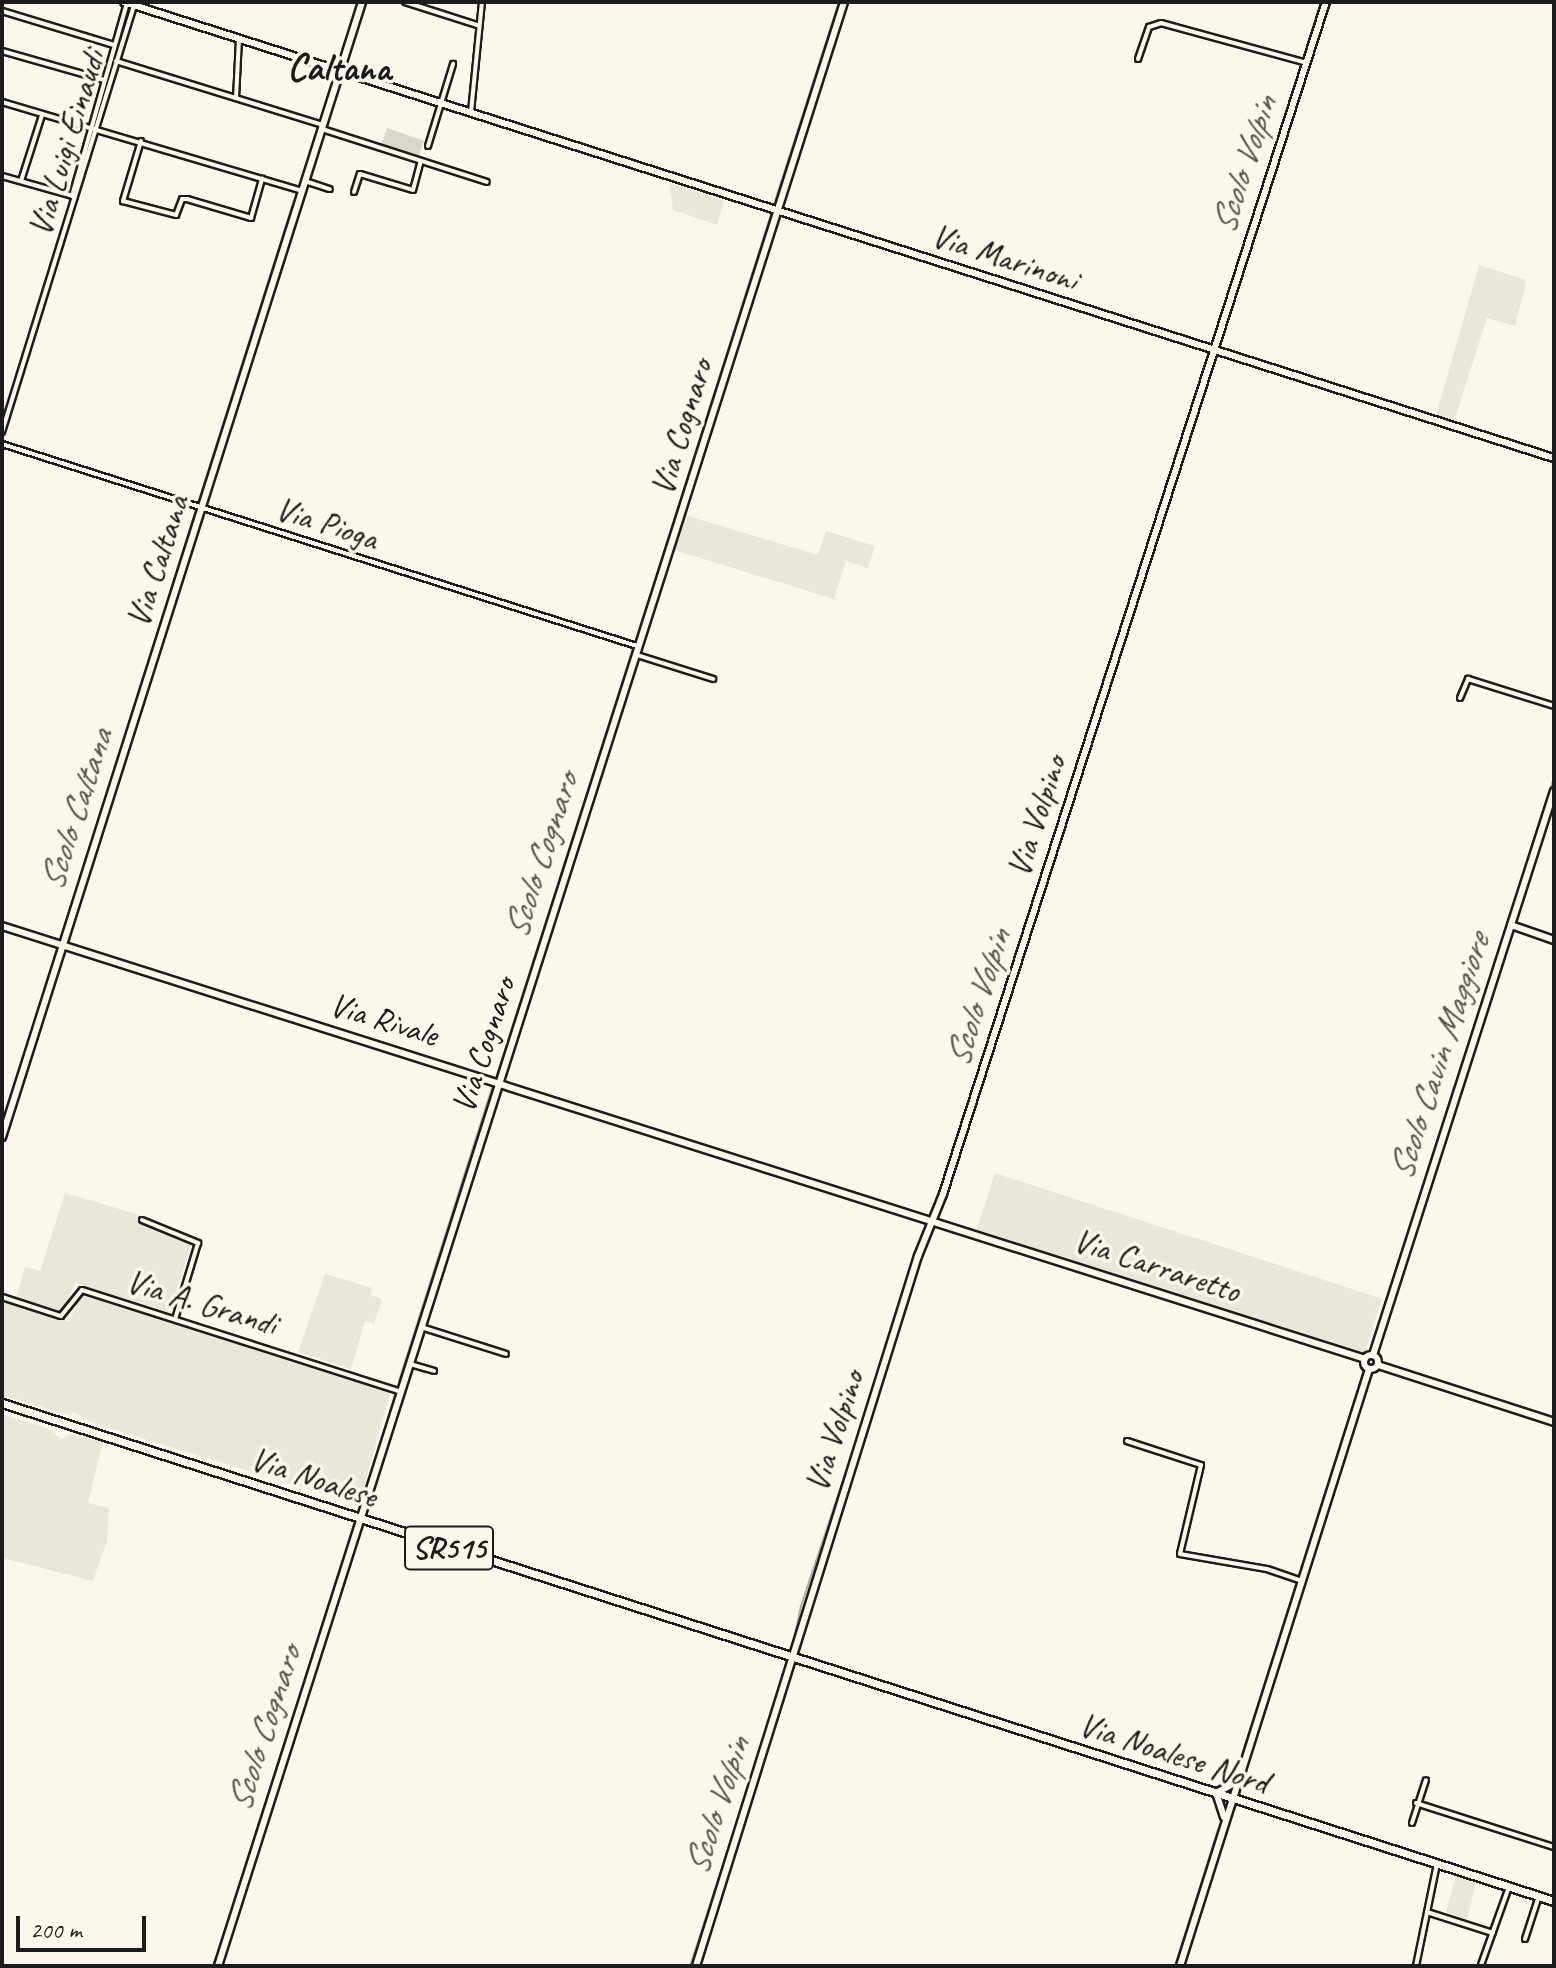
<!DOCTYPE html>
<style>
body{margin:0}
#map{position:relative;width:1556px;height:1968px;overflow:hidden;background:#fbf7ec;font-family:Caveat,sans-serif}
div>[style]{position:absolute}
.built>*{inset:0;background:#eae6dc;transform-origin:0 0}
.green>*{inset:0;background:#dad7ce;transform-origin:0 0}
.stream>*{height:2px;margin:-1px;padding:0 1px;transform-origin:1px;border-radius:1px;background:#afaca5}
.roads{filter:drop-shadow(2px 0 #1c1c1c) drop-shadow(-2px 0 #1c1c1c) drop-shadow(0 2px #1c1c1c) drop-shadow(0 -2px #1c1c1c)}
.street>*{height:4px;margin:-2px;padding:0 2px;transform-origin:2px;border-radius:2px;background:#fbf7ec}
.secondary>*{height:6px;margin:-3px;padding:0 3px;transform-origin:3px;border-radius:3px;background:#fbf7ec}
.secondary>.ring{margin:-3px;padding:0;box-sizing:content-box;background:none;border:6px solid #fbf7ec;border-radius:50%}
.primary>*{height:7px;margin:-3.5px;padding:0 3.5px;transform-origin:3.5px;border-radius:3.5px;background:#fbf7ec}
span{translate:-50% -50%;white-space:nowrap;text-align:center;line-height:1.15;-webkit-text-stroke:7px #fbf7ec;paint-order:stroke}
.shield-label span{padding:2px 6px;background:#fbf7ec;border:2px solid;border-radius:6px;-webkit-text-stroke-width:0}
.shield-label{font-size:32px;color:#1c1c1c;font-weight:700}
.street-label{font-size:34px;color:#1c1c1c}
.water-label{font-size:36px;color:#575653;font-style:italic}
.quarter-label{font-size:38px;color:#1c1c1c;font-weight:700}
.frame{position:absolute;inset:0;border:4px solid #1c1c1c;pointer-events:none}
.scale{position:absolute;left:16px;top:1916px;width:130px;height:36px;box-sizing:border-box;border:4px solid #1c1c1c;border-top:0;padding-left:10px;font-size:24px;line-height:28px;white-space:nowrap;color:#1c1c1c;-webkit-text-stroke:6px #fbf7ec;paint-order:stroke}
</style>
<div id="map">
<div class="built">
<i style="clip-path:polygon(669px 183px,724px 201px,717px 225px,673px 210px)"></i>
<i style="clip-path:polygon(1479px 265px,1526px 280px,1525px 288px,1515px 326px,1487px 318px,1454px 421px,1436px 415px)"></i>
<i style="clip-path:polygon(685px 515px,818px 555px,826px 531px,875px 546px,868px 568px,846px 561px,834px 599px,674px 550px)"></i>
<i style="left:995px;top:1173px;width:407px;height:62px;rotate:18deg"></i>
<i style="clip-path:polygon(65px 1193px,140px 1215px,138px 1223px,193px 1240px,169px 1312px,75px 1283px,63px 1312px,16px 1299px,25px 1267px,40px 1271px)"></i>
<i style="clip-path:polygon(325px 1274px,372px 1288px,370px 1295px,382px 1299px,374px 1324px,365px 1321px,351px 1369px,298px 1352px)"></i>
<i style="clip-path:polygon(81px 1294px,390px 1393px,359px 1505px,92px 1423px,73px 1412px,71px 1416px,2px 1395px,2px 1300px,69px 1322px)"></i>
<i style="clip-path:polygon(2px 1414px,52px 1430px,61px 1440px,70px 1434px,103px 1442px,88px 1503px,109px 1508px,107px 1541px,93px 1581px,2px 1558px)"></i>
<i style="clip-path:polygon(1456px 1876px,1476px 1883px,1467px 1920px,1446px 1912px)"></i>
</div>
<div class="green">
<i style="left:387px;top:128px;width:39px;height:18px;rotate:19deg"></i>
</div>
<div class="stream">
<i style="left:775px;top:201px;width:209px;rotate:-72.2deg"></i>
<i style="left:1213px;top:342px;width:357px;rotate:-72.4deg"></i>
<i style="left:198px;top:503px;width:315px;rotate:-72.4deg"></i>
<i style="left:635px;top:643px;width:450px;rotate:-72.4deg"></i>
<i style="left:60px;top:941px;width:453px;rotate:-72.5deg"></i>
<i style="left:496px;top:1078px;width:450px;rotate:-72.3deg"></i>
<i style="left:2px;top:1125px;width:187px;rotate:-72.5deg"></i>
<i style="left:944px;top:1181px;width:867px;rotate:-72.19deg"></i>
<i style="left:1370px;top:1350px;width:601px;rotate:-72.17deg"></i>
<i style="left:399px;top:1381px;width:311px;rotate:-72.4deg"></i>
<i style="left:360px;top:1506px;width:115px;rotate:-72.3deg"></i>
<i style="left:791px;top:1653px;width:48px;rotate:-78deg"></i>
<i style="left:801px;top:1606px;width:413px;rotate:-71.5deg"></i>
<i style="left:1234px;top:1780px;width:427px;rotate:-72.4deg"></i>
<i style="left:218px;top:1951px;width:450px;rotate:-72.3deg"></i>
<i style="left:213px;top:1966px;width:10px;rotate:-73deg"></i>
<i style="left:690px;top:1966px;width:186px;rotate:-71.9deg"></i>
<i style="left:1175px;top:1966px;width:143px;rotate:-72.5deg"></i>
</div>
<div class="roads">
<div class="street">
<i style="left:405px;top:2px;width:76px;rotate:17.7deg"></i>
<i style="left:2px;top:11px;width:117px;rotate:16.9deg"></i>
<i style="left:2px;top:51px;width:106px;rotate:15.9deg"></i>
<i style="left:1138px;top:59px;width:34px;rotate:-71deg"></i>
<i style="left:1149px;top:27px;width:13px;rotate:-18deg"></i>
<i style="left:1161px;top:23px;width:151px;rotate:15.3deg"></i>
<i style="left:116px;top:61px;width:217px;rotate:17.2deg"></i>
<i style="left:236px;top:98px;width:59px;rotate:-87.1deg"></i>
<i style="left:2px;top:102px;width:313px;rotate:16.5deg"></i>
<i style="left:471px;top:112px;width:111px;rotate:-84.3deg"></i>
<i style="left:322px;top:129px;width:173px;rotate:17.8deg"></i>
<i style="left:141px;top:141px;width:63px;rotate:106.7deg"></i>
<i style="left:123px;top:201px;width:55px;rotate:14.8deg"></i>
<i style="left:176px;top:215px;width:17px;rotate:-69deg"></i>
<i style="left:182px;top:199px;width:5px"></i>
<i style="left:187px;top:199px;width:67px;rotate:16.5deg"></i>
<i style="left:251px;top:218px;width:41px;rotate:-74.2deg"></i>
<i style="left:428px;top:146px;width:86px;rotate:-73deg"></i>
<i style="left:2px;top:176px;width:74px;rotate:15.7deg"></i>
<i style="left:21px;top:181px;width:69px;rotate:-72.3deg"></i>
<i style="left:305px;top:181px;width:26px;rotate:18deg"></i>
<i style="left:354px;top:192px;width:19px;rotate:-72deg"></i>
<i style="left:360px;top:174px;width:55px;rotate:16.8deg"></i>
<i style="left:413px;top:190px;width:30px;rotate:-75deg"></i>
<i style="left:72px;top:196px;width:201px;rotate:-74.1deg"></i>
<i style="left:2px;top:432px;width:447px;rotate:-72.8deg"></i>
<i style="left:2px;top:444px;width:666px;rotate:17.65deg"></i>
<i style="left:637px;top:655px;width:80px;rotate:17.5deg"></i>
<i style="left:1460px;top:698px;width:21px;rotate:-67deg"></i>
<i style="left:1468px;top:679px;width:90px;rotate:17.4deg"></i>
<i style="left:142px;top:1220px;width:61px;rotate:22.3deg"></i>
<i style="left:198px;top:1243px;width:79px;rotate:106.8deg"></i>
<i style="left:2px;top:1297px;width:62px;rotate:17.9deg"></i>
<i style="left:61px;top:1316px;width:33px;rotate:-51deg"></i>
<i style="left:82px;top:1290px;width:335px;rotate:17.7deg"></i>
<i style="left:421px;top:1327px;width:89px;rotate:17.6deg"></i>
<i style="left:410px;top:1364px;width:25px;rotate:16deg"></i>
<i style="left:1127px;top:1441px;width:78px;rotate:18deg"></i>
<i style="left:1201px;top:1465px;width:91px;rotate:103.3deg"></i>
<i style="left:1180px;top:1554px;width:88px;rotate:9.8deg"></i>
<i style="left:1267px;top:1569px;width:36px;rotate:19deg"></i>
<i style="left:1416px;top:1803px;width:145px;rotate:17.7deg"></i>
<i style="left:1412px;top:1823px;width:45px;rotate:-72deg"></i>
<i style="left:1427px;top:1912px;width:69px;rotate:17.7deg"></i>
<i style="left:1525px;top:1939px;width:45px;rotate:-72deg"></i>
<i style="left:1481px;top:1965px;width:83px;rotate:-70.3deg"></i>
<i style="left:1416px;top:1966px;width:104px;rotate:-78.4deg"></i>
</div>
<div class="secondary">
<i style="left:124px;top:2px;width:1501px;rotate:17.69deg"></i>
<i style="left:1511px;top:925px;width:46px;rotate:19.2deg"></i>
<i style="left:2px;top:926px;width:1430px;rotate:17.62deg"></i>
<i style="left:2px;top:1137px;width:1191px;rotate:-72.4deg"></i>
<i style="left:1373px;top:1355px;width:592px;rotate:-72.21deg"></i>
<i class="ring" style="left:1364px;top:1355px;width:8px;height:8px"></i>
<i style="left:1378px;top:1365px;width:185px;rotate:17.9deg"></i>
<i style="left:1224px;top:1817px;width:25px;rotate:-108deg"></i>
<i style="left:1216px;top:1793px;width:21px;rotate:-28deg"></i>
<i style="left:218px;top:1966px;width:2061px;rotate:-72.32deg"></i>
<i style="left:696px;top:1966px;width:744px;rotate:-72.64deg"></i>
<i style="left:918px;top:1256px;width:67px;rotate:-68deg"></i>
<i style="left:943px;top:1194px;width:1252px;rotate:-72.19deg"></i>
<i style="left:1180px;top:1966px;width:626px;rotate:-72.43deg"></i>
</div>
<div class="primary">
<i style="left:2px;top:1403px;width:1630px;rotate:17.79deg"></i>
</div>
</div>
<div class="shield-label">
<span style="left:449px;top:1548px">SR515</span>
</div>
<div class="street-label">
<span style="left:66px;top:143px;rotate:-73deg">Via Luigi Einaudi</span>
<span style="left:1005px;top:257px;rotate:18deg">Via Marinoni</span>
<span style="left:681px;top:427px;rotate:-73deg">Via Cognaro</span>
<span style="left:327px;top:523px;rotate:18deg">Via Pioga</span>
<span style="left:157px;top:561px;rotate:-72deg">Via Caltana</span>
<span style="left:1036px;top:816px;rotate:-72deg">Via Volpino</span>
<span style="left:384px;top:1019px;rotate:17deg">Via Rivale</span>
<span style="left:483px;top:1045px;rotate:-72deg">Via Cognaro</span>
<span style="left:1157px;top:1265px;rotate:18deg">Via Carraretto</span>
<span style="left:202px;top:1302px;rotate:17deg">Via A. Grandi</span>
<span style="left:834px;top:1431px;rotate:-72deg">Via Volpino</span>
<span style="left:314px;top:1477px;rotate:18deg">Via Noalese</span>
<span style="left:1174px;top:1753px;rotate:18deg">Via Noalese Nord</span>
</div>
<div class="water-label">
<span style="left:1244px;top:165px;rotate:-72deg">Scolo Volpin</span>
<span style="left:76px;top:810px;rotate:-72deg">Scolo Caltana</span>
<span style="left:541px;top:856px;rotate:-72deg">Scolo Cognaro</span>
<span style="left:978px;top:998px;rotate:-72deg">Scolo Volpin</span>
<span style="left:1439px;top:1057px;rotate:-72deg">Scolo Cavin Maggiore</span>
<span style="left:264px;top:1729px;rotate:-72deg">Scolo Cognaro</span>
<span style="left:717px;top:1806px;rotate:-72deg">Scolo Volpin</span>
</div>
<div class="quarter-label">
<span style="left:339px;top:68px">Caltana</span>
</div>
<div class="frame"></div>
<div class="scale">200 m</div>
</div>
